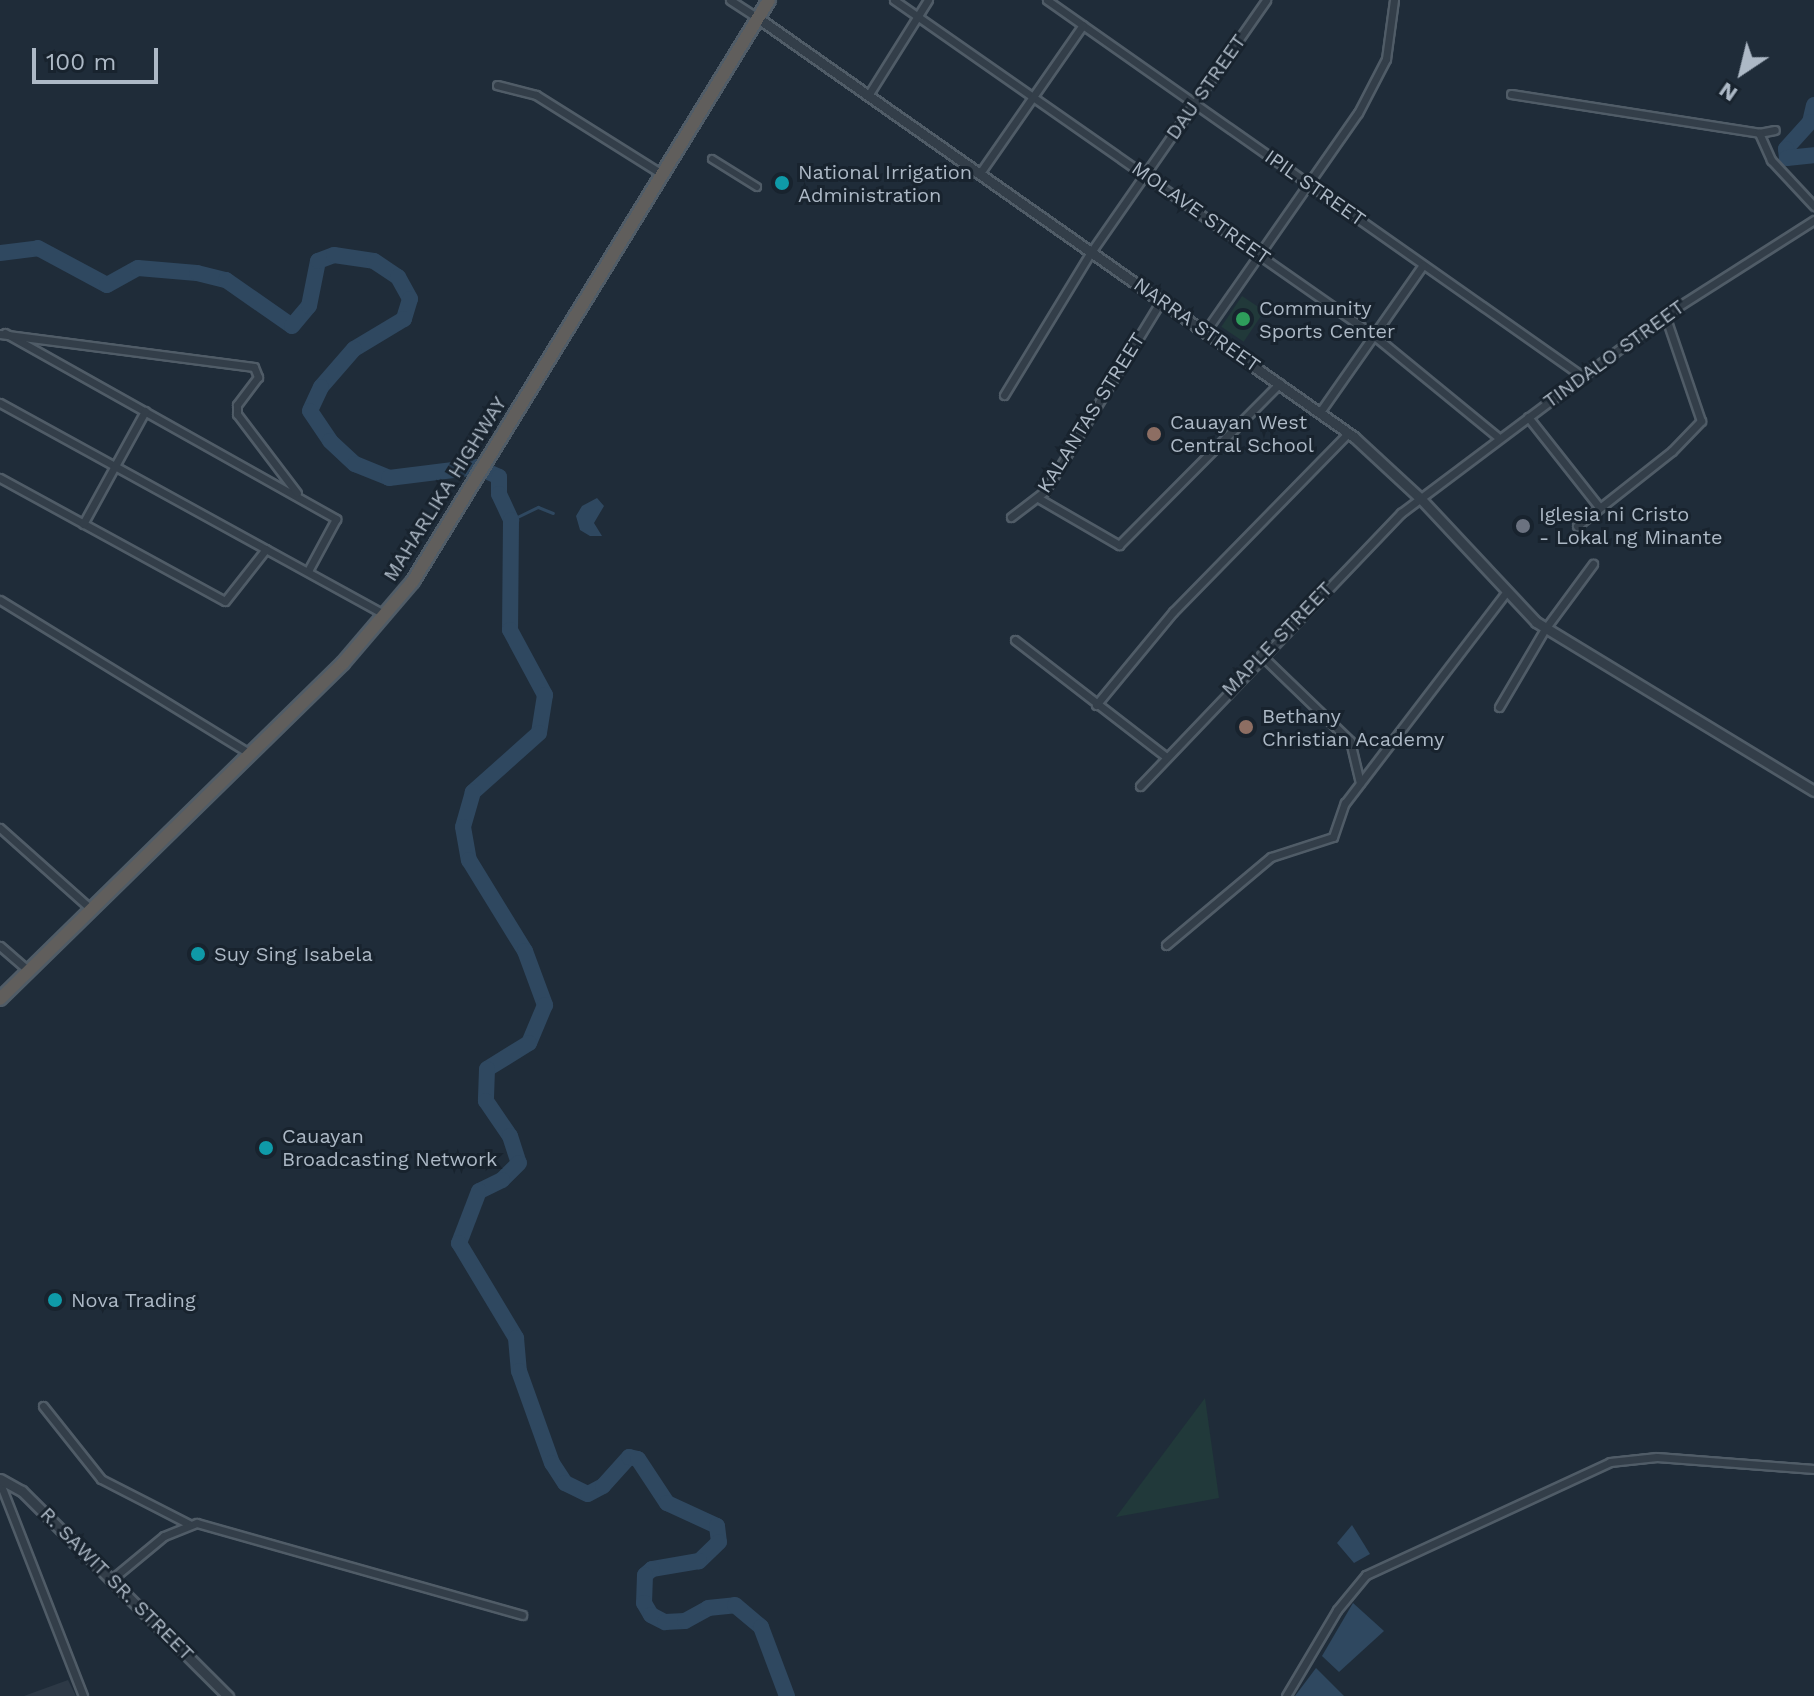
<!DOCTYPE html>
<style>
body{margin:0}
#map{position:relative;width:1814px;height:1696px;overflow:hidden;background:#1f2c39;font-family:"Work Sans",sans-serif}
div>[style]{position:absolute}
.airport>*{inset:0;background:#2d3946}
.green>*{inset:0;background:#21393a;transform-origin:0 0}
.water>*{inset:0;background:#2f4860}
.stream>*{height:3px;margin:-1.5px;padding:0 1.5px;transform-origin:1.5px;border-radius:1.5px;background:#2f4860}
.river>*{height:16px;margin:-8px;padding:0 8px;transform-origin:8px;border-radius:8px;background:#2f4860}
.roads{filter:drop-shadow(2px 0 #505c67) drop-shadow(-2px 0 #505c67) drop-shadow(0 2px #505c67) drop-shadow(0 -2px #505c67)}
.pedestrian>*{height:6px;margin:-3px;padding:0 3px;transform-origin:3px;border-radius:3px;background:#333e49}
.minor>*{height:7px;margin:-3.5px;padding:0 3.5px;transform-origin:3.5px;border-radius:3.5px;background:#333e49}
.tertiary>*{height:9px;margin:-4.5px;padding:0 4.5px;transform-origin:4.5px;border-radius:4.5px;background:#333e49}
.trunk>*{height:12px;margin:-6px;padding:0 6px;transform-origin:6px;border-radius:6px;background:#605e5c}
.dots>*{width:22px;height:22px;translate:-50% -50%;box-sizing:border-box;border:4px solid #18232e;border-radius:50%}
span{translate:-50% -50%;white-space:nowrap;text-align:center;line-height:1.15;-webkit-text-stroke:6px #18232e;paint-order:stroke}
.street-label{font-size:20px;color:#adb9c6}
.poi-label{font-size:20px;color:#adb9c6}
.left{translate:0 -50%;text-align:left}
.north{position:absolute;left:1702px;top:32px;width:80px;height:80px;-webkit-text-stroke:6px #18232e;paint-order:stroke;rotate:215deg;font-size:22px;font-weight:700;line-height:32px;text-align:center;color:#adb9c6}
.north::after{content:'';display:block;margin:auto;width:28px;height:36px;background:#adb9c6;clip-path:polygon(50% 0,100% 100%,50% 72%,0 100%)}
.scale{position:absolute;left:32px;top:48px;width:126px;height:36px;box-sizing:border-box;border:4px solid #adb9c6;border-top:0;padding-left:10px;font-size:24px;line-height:28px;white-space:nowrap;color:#adb9c6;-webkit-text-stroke:6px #18232e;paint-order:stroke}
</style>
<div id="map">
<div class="airport">
<i style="clip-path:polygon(68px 1680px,76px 1696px,24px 1696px)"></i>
</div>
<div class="green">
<i style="left:1242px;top:296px;width:27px;height:37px;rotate:34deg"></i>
<i style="clip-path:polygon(1205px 1398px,1219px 1498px,1116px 1517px)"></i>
</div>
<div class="water">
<i style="clip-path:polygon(597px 498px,604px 506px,594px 523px,602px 536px,590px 536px,580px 530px,576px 516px,582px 506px)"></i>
<i style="clip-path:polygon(1352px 1525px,1370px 1554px,1354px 1563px,1337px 1543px)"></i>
<i style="clip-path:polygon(1353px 1603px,1384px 1631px,1339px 1672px,1322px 1656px)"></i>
<i style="clip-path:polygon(1316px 1668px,1344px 1696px,1295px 1696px)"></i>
</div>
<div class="stream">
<i style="left:511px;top:520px;width:30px;rotate:-26deg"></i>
<i style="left:538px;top:507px;width:16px;rotate:22deg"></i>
</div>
<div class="river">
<i style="left:1814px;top:105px;width:17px;rotate:103deg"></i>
<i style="left:1810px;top:122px;width:36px;rotate:132deg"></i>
<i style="left:1786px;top:149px;width:9px;rotate:84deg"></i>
<i style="left:1787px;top:158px;width:27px;rotate:-6deg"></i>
<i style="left:0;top:253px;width:38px;rotate:-7deg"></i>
<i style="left:38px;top:248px;width:78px;rotate:28.2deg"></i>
<i style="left:107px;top:285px;width:35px;rotate:-29deg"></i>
<i style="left:138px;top:268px;width:59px;rotate:4.8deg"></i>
<i style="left:197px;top:273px;width:30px;rotate:14deg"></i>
<i style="left:226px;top:280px;width:80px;rotate:34.9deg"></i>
<i style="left:292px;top:326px;width:26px;rotate:-50deg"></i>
<i style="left:309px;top:306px;width:46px;rotate:-78.7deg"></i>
<i style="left:318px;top:261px;width:17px;rotate:-21deg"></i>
<i style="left:334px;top:255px;width:40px;rotate:8.5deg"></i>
<i style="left:374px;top:261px;width:29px;rotate:34deg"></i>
<i style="left:398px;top:277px;width:25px;rotate:61deg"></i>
<i style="left:410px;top:299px;width:21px;rotate:107deg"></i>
<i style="left:404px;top:319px;width:58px;rotate:149deg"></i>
<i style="left:354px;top:349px;width:50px;rotate:131deg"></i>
<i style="left:321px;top:387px;width:26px;rotate:115deg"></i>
<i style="left:310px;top:411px;width:36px;rotate:56deg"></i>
<i style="left:330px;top:441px;width:34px;rotate:43deg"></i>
<i style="left:355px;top:464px;width:37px;rotate:22deg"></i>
<i style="left:389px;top:478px;width:89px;rotate:-7.1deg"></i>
<i style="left:477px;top:467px;width:24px;rotate:24deg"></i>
<i style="left:499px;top:477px;width:17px;rotate:90deg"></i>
<i style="left:499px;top:494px;width:29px;rotate:65deg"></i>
<i style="left:511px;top:520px;width:110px;rotate:90.5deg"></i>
<i style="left:510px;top:630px;width:74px;rotate:61.7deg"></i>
<i style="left:545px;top:695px;width:38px;rotate:99deg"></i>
<i style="left:539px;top:733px;width:89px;rotate:138.2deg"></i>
<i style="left:473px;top:792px;width:36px;rotate:106deg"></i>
<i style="left:463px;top:827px;width:34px;rotate:80deg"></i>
<i style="left:469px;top:860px;width:107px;rotate:58.4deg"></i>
<i style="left:525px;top:951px;width:58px;rotate:69.7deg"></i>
<i style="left:545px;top:1005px;width:41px;rotate:112.8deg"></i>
<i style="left:529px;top:1043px;width:49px;rotate:148.2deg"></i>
<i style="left:487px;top:1069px;width:32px;rotate:92deg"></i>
<i style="left:486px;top:1101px;width:42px;rotate:55.6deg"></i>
<i style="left:510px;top:1136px;width:28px;rotate:72deg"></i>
<i style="left:519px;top:1163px;width:24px;rotate:135deg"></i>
<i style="left:502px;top:1180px;width:25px;rotate:154deg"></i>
<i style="left:479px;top:1191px;width:56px;rotate:111deg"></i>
<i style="left:459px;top:1243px;width:111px;rotate:59deg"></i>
<i style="left:516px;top:1338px;width:33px;rotate:85deg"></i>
<i style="left:519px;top:1371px;width:98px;rotate:70.3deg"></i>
<i style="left:552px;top:1463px;width:24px;rotate:57deg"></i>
<i style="left:565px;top:1483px;width:25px;rotate:26deg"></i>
<i style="left:588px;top:1494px;width:17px;rotate:-28deg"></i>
<i style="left:603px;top:1486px;width:39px;rotate:-48deg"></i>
<i style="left:629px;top:1457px;width:9px;rotate:13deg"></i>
<i style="left:638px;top:1459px;width:53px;rotate:56.6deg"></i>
<i style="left:667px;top:1503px;width:55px;rotate:24.7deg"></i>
<i style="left:717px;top:1526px;width:16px;rotate:83deg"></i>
<i style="left:719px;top:1542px;width:28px;rotate:136deg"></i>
<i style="left:699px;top:1561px;width:48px;rotate:170.3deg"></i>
<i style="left:652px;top:1569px;width:9px;rotate:139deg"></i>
<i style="left:645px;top:1575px;width:28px;rotate:92deg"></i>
<i style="left:644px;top:1603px;width:14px;rotate:60deg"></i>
<i style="left:651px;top:1615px;width:16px;rotate:27deg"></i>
<i style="left:665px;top:1622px;width:20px;rotate:-3deg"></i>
<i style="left:685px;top:1621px;width:26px;rotate:-29deg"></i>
<i style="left:708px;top:1608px;width:27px;rotate:-6deg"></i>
<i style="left:735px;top:1605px;width:34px;rotate:40deg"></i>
<i style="left:761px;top:1627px;width:74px;rotate:69.4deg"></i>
</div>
<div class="roads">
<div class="pedestrian">
<i style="left:712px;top:159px;width:53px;rotate:31.9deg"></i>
</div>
<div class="minor">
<i style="left:730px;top:0;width:33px;rotate:33deg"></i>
<i style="left:894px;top:0;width:583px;rotate:34.94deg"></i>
<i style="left:1372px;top:334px;width:164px;rotate:39.3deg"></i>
<i style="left:1047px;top:0;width:654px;rotate:35.1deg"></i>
<i style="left:497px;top:85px;width:40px;rotate:14.4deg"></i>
<i style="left:536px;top:95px;width:149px;rotate:32.1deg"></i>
<i style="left:869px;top:94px;width:111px;rotate:-57.9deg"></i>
<i style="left:1511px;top:94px;width:251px;rotate:8.9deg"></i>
<i style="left:1759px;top:133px;width:16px;rotate:-11deg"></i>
<i style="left:1759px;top:133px;width:30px;rotate:66deg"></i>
<i style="left:1771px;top:160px;width:63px;rotate:46.9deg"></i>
<i style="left:980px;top:173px;width:180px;rotate:-55.2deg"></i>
<i style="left:1205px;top:332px;width:267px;rotate:-55.1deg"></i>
<i style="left:1358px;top:113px;width:61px;rotate:-62.6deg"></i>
<i style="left:1386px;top:59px;width:60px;rotate:-82.3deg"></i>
<i style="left:5px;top:333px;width:380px;rotate:29.3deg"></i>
<i style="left:336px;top:519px;width:59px;rotate:118.3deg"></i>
<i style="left:0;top:334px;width:256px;rotate:7.4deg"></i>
<i style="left:254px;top:367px;width:11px;rotate:68deg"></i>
<i style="left:258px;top:377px;width:35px;rotate:127deg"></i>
<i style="left:237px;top:405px;width:9px;rotate:90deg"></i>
<i style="left:237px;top:414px;width:99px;rotate:52.8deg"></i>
<i style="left:1004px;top:395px;width:167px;rotate:-58.7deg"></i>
<i style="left:1091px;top:252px;width:307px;rotate:-55.2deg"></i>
<i style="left:0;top:403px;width:440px;rotate:28.8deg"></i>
<i style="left:1320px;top:412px;width:179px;rotate:-55deg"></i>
<i style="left:1528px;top:417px;width:115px;rotate:51.7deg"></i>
<i style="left:0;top:478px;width:256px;rotate:28.7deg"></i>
<i style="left:225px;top:601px;width:66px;rotate:-51.7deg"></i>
<i style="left:1038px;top:498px;width:94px;rotate:30.1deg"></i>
<i style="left:1119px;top:545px;width:228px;rotate:-45.2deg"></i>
<i style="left:1011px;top:517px;width:43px;rotate:-37.4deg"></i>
<i style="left:1045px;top:491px;width:223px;rotate:-58.6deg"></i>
<i style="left:83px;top:524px;width:129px;rotate:-61.2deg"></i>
<i style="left:1577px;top:526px;width:121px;rotate:-38.3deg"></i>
<i style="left:1672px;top:451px;width:42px;rotate:-46deg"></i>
<i style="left:1701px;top:421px;width:112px;rotate:-108.8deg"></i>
<i style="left:0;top:600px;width:292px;rotate:31.6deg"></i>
<i style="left:1015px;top:640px;width:190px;rotate:37.7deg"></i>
<i style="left:1261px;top:655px;width:124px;rotate:44deg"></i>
<i style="left:1350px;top:741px;width:43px;rotate:76.6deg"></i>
<i style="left:1096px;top:705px;width:121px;rotate:-50.4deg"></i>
<i style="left:1173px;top:612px;width:250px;rotate:-45.6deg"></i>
<i style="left:1499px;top:707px;width:91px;rotate:-59.5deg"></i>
<i style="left:1545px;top:629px;width:81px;rotate:-53.6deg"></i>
<i style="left:1140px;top:786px;width:378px;rotate:-46.3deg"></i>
<i style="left:1401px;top:513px;width:330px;rotate:-36.9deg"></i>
<i style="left:1665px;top:315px;width:177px;rotate:-32.5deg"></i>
<i style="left:0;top:828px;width:123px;rotate:41.7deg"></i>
<i style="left:1166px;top:945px;width:137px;rotate:-40deg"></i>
<i style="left:1271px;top:857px;width:65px;rotate:-17.9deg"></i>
<i style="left:1333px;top:837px;width:36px;rotate:-71deg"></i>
<i style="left:1345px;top:803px;width:267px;rotate:-52.6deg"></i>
<i style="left:0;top:946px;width:38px;rotate:41deg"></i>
<i style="left:43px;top:1406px;width:93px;rotate:51.5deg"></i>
<i style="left:101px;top:1479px;width:99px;rotate:27.1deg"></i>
<i style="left:0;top:1483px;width:229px;rotate:68.7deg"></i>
<i style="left:112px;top:1579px;width:67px;rotate:-39.6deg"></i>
<i style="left:164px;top:1536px;width:35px;rotate:-22deg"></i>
<i style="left:197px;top:1523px;width:338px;rotate:15.8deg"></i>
<i style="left:1286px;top:1696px;width:100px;rotate:-59.3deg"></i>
<i style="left:1337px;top:1610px;width:45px;rotate:-50.4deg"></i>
<i style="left:1366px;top:1575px;width:269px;rotate:-24.8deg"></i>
<i style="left:1610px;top:1462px;width:47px;rotate:-6.1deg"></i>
<i style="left:1657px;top:1457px;width:157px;rotate:4.4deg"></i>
</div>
<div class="tertiary">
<i style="left:758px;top:18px;width:729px;rotate:35.11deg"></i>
<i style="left:1354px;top:437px;width:91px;rotate:42.8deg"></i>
<i style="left:1421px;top:499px;width:168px;rotate:46.9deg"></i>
<i style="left:1536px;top:622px;width:325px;rotate:31.3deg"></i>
<i style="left:0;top:1479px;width:25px;rotate:29deg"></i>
<i style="left:22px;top:1491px;width:291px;rotate:44.9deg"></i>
</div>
<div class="trunk">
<i style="left:0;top:999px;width:480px;rotate:-44.4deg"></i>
<i style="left:343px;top:663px;width:108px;rotate:-49.5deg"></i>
<i style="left:413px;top:581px;width:681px;rotate:-58.5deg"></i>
</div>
</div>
<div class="dots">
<i style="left:782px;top:183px;background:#0f9aa8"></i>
<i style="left:1243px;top:319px;background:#2e9e5b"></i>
<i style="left:1154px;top:434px;background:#8d6e63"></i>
<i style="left:1523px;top:526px;background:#6b7280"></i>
<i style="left:1246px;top:727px;background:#8d6e63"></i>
<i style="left:198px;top:954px;background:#0f9aa8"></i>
<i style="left:266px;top:1148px;background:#0f9aa8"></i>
<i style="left:55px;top:1300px;background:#0f9aa8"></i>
</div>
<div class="street-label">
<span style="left:1206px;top:87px;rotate:-55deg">DAU STREET</span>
<span style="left:1315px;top:188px;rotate:35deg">IPIL STREET</span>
<span style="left:1201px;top:213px;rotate:35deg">MOLAVE STREET</span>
<span style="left:1197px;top:325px;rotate:35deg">NARRA STREET</span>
<span style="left:1614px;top:354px;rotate:-36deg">TINDALO STREET</span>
<span style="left:1091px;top:413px;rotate:-58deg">KALANTAS STREET</span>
<span style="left:445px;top:489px;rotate:-58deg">MAHARLIKA HIGHWAY</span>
<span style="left:1277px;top:639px;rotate:-46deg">MAPLE STREET</span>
<span style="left:117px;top:1584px;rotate:45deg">R. SAWIT SR. STREET</span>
</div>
<div class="poi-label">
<span class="left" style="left:798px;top:184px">National Irrigation<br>Administration</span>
<span class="left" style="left:1259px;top:320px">Community<br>Sports Center</span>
<span class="left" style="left:1170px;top:434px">Cauayan West<br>Central School</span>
<span class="left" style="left:1539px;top:526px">Iglesia ni Cristo<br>- Lokal ng Minante</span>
<span class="left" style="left:1262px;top:728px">Bethany<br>Christian Academy</span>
<span class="left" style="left:214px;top:954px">Suy Sing Isabela</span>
<span class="left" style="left:282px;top:1148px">Cauayan<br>Broadcasting Network</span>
<span class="left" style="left:71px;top:1300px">Nova Trading</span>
</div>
<div class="north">N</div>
<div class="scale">100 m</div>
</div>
